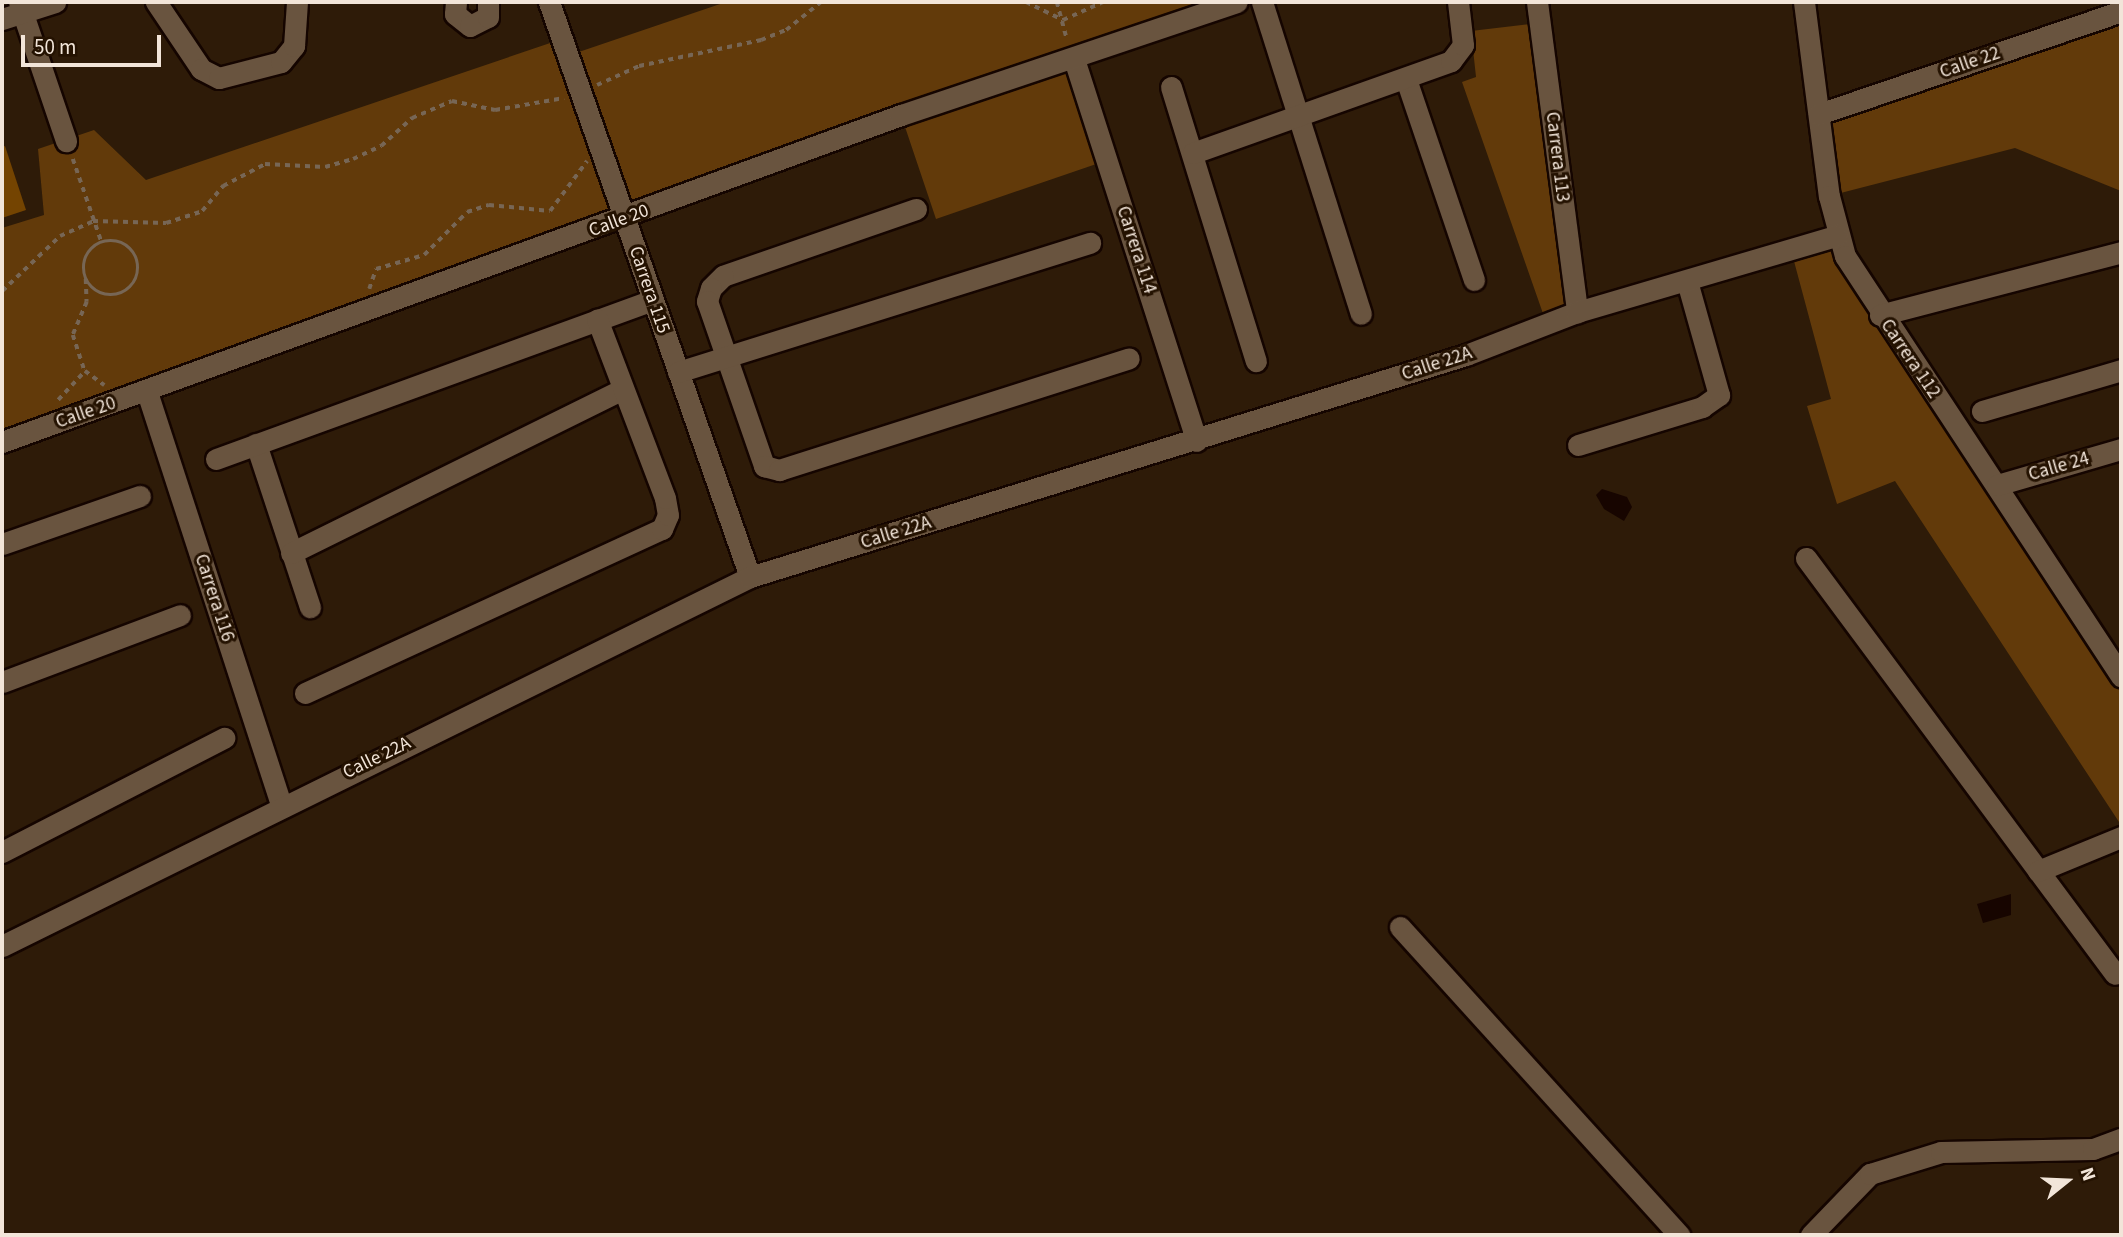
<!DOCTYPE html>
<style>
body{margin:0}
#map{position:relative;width:2123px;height:1237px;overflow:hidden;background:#2e1b08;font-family:"Source Sans 3",sans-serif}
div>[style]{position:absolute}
.green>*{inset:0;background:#623a0a}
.water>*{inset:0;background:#170500}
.building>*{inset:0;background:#744401}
.path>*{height:3.5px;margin-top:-1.75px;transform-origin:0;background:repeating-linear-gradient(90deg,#765 0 5px,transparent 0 10px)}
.path>.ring{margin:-1.75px;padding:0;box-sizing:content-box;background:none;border:3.5px solid #765;border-radius:50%}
.roads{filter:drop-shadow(2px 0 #150500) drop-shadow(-2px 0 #150500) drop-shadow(0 2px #150500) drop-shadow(0 -2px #150500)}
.minor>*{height:21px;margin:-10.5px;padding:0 10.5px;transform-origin:10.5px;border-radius:10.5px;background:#69543f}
span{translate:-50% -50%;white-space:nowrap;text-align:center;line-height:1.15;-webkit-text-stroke:6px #241201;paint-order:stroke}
.street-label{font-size:19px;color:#f2e5d9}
.frame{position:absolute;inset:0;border:4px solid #f2e5d9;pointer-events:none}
.north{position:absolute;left:2032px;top:1146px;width:70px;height:70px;-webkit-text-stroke:5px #241201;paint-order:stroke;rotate:72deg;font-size:19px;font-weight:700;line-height:28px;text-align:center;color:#f2e5d9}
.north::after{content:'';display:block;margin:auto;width:24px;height:32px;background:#f2e5d9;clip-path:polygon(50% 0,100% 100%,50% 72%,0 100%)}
.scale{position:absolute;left:21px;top:35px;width:140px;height:32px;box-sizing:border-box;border:4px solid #f2e5d9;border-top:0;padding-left:9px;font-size:21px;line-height:24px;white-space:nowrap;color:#f2e5d9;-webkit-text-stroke:5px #241201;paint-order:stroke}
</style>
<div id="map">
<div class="green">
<i style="clip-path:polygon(726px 2px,1237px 2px,1074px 59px,1108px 160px,936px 219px,901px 115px,2px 442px,2px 228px,44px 215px,38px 149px,94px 130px,146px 180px,562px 39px,567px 56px)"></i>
<i style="clip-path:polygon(2121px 11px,2121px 191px,2015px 148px,1829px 196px,1819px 114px)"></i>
<i style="clip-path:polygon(1539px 23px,1577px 312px,1547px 325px,1462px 82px,1476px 77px,1471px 31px)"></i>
<i style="clip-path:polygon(1836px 236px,2121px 676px,2121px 825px,1895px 481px,1837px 504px,1807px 406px,1831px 399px,1791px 250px)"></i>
</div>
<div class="water">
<i style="clip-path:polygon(1602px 489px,1627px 497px,1632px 507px,1624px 521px,1604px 509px,1596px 495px)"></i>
<i style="clip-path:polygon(2011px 894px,2011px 915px,1983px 923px,1977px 904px)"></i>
</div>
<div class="building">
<i style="clip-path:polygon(5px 146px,26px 210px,2px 218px,2px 147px)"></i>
</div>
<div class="path">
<i style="left:1026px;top:2px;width:41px;rotate:25.9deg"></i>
<i style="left:1063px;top:20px;width:44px;rotate:-24.2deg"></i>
<i style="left:1057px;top:2px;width:39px;rotate:75deg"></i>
<i style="left:597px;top:85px;width:46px;rotate:-24.3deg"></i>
<i style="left:639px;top:66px;width:125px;rotate:-12deg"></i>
<i style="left:761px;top:40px;width:27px;rotate:-22deg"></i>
<i style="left:786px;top:30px;width:45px;rotate:-38.7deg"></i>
<i style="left:73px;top:159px;width:89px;rotate:71deg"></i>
<i class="ring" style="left:84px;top:241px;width:50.5px;height:50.5px"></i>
<i style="left:86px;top:279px;width:23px;rotate:88deg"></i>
<i style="left:87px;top:302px;width:36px;rotate:113deg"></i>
<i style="left:73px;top:335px;width:38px;rotate:72deg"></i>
<i style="left:85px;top:371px;width:24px;rotate:36deg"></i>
<i style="left:369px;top:289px;width:21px;rotate:-71deg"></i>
<i style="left:376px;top:269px;width:50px;rotate:-16.3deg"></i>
<i style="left:424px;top:255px;width:61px;rotate:-45deg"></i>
<i style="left:467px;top:212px;width:23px;rotate:-18deg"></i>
<i style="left:489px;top:205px;width:61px;rotate:5.6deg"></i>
<i style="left:550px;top:211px;width:62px;rotate:-53.5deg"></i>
<i style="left:2px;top:291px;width:80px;rotate:-43.5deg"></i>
<i style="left:60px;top:236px;width:36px;rotate:-24deg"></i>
<i style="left:93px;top:221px;width:73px;rotate:1.6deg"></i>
<i style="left:166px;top:223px;width:38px;rotate:-18deg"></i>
<i style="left:202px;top:211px;width:33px;rotate:-50deg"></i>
<i style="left:223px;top:186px;width:47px;rotate:-27.6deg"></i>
<i style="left:265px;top:164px;width:60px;rotate:2.9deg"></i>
<i style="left:325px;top:167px;width:29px;rotate:-16deg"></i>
<i style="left:353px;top:159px;width:31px;rotate:-25deg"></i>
<i style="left:381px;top:146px;width:42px;rotate:-42.1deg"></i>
<i style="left:412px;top:118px;width:43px;rotate:-23deg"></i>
<i style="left:452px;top:101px;width:44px;rotate:11.8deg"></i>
<i style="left:495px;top:110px;width:70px;rotate:-9.9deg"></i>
<i style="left:58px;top:400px;width:40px;rotate:-47deg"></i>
</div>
<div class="roads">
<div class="minor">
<i style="left:19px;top:2px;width:147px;rotate:71.3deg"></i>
<i style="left:156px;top:2px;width:81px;rotate:56.1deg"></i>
<i style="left:201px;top:69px;width:20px;rotate:27deg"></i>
<i style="left:219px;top:78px;width:64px;rotate:-14.5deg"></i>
<i style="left:281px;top:62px;width:21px;rotate:-51deg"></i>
<i style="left:294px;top:46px;width:44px;rotate:-86.1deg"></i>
<i style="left:456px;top:2px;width:12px;rotate:95deg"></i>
<i style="left:455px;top:14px;width:19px;rotate:39deg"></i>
<i style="left:470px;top:26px;width:20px;rotate:-27deg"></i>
<i style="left:488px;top:17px;width:15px;rotate:-90deg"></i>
<i style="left:549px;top:2px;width:609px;rotate:70.73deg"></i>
<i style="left:1262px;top:2px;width:327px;rotate:72.4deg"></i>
<i style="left:1537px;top:2px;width:313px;rotate:82.6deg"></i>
<i style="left:1804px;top:2px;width:196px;rotate:82.7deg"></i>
<i style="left:1829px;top:196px;width:62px;rotate:75.1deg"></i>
<i style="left:1845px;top:256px;width:503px;rotate:56.69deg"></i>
<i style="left:2px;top:19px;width:56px;rotate:-17.8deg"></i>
<i style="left:1074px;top:59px;width:401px;rotate:72.2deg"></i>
<i style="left:1407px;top:82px;width:209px;rotate:71.3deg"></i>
<i style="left:1171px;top:87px;width:287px;rotate:72.8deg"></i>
<i style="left:1819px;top:114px;width:319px;rotate:-18.8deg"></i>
<i style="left:1193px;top:153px;width:274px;rotate:-19.6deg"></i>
<i style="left:1451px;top:61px;width:20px;rotate:-53deg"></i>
<i style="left:1463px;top:45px;width:43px;rotate:-96.6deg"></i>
<i style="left:916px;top:209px;width:204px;rotate:160.9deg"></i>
<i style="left:723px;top:276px;width:17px;rotate:135deg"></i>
<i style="left:711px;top:288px;width:14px;rotate:107deg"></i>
<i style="left:707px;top:301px;width:175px;rotate:70.9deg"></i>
<i style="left:764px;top:466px;width:16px;rotate:15deg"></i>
<i style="left:779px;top:470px;width:367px;rotate:-17.7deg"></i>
<i style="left:1880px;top:315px;width:249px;rotate:-14.6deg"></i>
<i style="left:678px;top:372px;width:432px;rotate:-17.4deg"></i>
<i style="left:147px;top:392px;width:433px;rotate:72deg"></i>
<i style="left:1982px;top:411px;width:145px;rotate:-16.4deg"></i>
<i style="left:2px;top:442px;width:957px;rotate:-19.99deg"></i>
<i style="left:901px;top:115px;width:354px;rotate:-18.6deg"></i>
<i style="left:256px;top:444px;width:172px;rotate:71.7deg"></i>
<i style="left:1578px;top:445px;width:130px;rotate:-17deg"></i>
<i style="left:1702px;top:407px;width:21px;rotate:-35deg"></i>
<i style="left:1719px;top:395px;width:118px;rotate:-105.7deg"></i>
<i style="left:216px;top:459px;width:465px;rotate:-20deg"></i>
<i style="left:1997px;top:485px;width:129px;rotate:-16.2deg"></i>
<i style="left:2px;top:544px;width:146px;rotate:-19.2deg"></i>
<i style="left:291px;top:553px;width:370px;rotate:-26.3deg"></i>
<i style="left:1806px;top:558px;width:518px;rotate:53.4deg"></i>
<i style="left:2px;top:682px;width:190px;rotate:-20.6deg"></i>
<i style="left:305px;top:693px;width:393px;rotate:-24.7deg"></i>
<i style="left:662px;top:529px;width:15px;rotate:-67deg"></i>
<i style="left:668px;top:515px;width:17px;rotate:-100deg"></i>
<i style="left:665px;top:498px;width:191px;rotate:-110.8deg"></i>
<i style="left:2px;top:852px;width:250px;rotate:-27.2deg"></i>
<i style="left:2038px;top:871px;width:90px;rotate:-22.3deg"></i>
<i style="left:1400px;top:927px;width:416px;rotate:47.8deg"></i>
<i style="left:2px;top:946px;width:834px;rotate:-26.26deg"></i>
<i style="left:750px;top:577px;width:750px;rotate:-17.23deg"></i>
<i style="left:1466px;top:355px;width:119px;rotate:-21.2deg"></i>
<i style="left:1577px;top:312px;width:270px;rotate:-16.4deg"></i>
<i style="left:1811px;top:1235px;width:85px;rotate:-46deg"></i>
<i style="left:1870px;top:1174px;width:74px;rotate:-17.2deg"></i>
<i style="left:1941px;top:1152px;width:152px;rotate:-1.1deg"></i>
<i style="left:2093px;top:1149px;width:30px;rotate:-20deg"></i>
</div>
</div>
<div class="street-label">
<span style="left:1970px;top:63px;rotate:-19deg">Calle 22</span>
<span style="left:1557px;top:157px;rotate:83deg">Carrera 113</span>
<span style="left:619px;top:221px;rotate:-20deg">Calle 20</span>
<span style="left:1136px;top:250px;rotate:72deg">Carrera 114</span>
<span style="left:649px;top:290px;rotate:71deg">Carrera 115</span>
<span style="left:1910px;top:359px;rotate:56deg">Carrera 112</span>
<span style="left:1437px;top:364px;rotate:-18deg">Calle 22A</span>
<span style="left:86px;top:413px;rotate:-19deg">Calle 20</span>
<span style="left:2059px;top:467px;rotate:-16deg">Calle 24</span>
<span style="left:896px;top:533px;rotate:-17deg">Calle 22A</span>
<span style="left:214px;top:598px;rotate:72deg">Carrera 116</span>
<span style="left:377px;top:758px;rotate:-26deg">Calle 22A</span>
</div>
<div class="frame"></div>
<div class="north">N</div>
<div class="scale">50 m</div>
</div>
